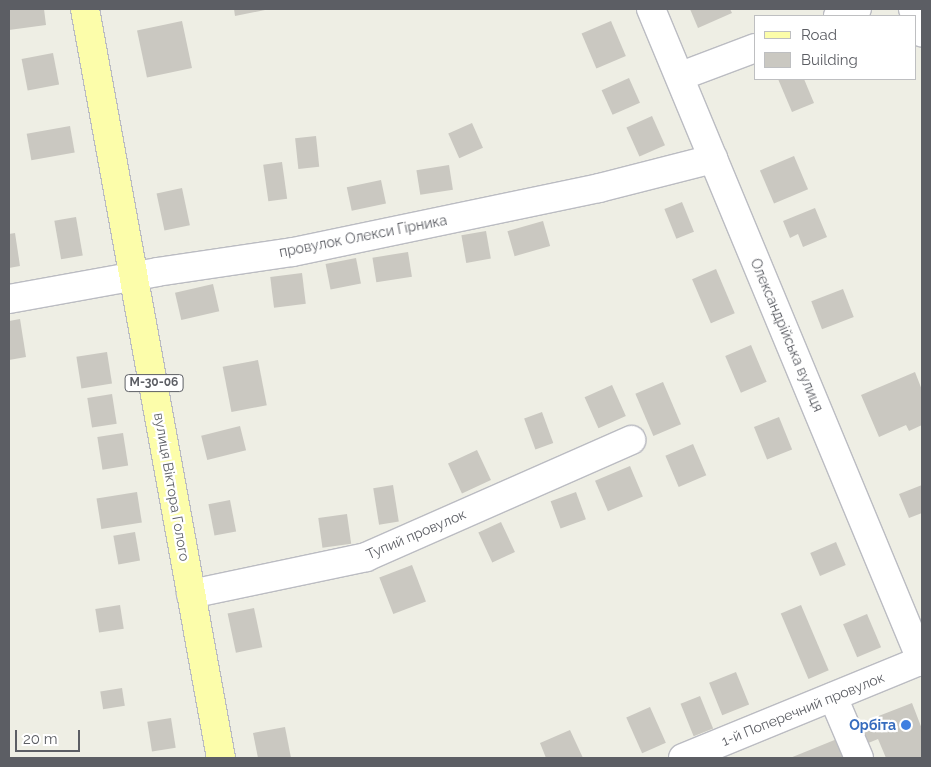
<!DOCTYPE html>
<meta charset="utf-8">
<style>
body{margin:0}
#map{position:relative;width:931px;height:767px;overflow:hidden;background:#eeeee4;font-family:Raleway,sans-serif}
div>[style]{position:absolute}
.building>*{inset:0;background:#cac8c1;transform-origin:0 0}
.roads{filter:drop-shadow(1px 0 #bbbcc2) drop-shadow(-1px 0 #bbbcc2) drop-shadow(0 1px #bbbcc2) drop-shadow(0 -1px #bbbcc2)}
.minor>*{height:28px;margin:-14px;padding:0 14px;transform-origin:14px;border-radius:14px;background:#fff}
.major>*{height:28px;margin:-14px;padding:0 14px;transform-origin:14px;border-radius:14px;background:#fcfdaa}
.dots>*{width:14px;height:14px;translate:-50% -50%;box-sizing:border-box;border:2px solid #fff;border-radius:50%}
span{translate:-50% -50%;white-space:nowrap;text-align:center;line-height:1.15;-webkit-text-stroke:4.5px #fff;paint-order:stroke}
.shield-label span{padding:1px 4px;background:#fff;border:1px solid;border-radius:4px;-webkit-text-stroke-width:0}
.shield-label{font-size:12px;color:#5c5e64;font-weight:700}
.street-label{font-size:14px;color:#5c5e64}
.shop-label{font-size:14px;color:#366cbe;font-weight:700}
.right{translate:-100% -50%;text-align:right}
.frame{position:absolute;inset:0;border:10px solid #5c5e64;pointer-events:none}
.legend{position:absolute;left:754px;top:15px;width:162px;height:65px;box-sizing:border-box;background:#fff;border:1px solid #bebfc1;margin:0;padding:6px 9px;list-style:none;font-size:15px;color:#5c5e64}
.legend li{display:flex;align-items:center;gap:10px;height:25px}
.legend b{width:25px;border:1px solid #bebfc1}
.scale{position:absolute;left:15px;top:730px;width:65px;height:22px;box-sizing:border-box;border:2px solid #5c5e64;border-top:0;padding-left:6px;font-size:15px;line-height:18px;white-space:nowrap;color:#5c5e64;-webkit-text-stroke:4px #fff;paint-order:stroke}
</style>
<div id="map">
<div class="building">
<i style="clip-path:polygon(9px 9px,44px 9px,46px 25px,9px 30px)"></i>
<i style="clip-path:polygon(234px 9px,265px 9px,265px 10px,235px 16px)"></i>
<i style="clip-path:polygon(690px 9px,730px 9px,732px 13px,698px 28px)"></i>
<i style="left:182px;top:21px;width:48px;height:46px;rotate:78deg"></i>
<i style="left:611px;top:21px;width:38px;height:32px;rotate:67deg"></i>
<i style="left:53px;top:53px;width:32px;height:32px;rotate:79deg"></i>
<i style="left:629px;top:78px;width:27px;height:30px;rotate:66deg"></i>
<i style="clip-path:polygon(778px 79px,804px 79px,814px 103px,792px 112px)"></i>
<i style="left:652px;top:116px;width:32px;height:28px;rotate:66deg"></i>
<i style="left:472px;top:123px;width:27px;height:26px;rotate:66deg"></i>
<i style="left:70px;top:126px;width:27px;height:44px;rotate:80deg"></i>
<i style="left:316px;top:136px;width:31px;height:21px;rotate:84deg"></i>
<i style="left:794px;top:156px;width:36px;height:37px;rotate:67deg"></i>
<i style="left:282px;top:162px;width:37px;height:19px;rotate:82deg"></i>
<i style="left:449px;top:165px;width:25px;height:33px;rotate:81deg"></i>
<i style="left:381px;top:180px;width:24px;height:35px;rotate:78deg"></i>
<i style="left:182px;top:188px;width:38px;height:26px;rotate:78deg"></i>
<i style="left:682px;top:202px;width:32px;height:19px;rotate:68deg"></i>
<i style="clip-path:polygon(815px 208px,827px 237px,803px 247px,798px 234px,790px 238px,783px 221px)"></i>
<i style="left:76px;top:217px;width:39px;height:22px;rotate:80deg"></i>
<i style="left:543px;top:221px;width:26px;height:37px;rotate:74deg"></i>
<i style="left:486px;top:231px;width:28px;height:25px;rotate:80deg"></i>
<i style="clip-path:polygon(15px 233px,20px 266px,9px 268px,9px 234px)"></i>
<i style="left:408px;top:252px;width:25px;height:36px;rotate:81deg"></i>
<i style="left:356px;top:258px;width:26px;height:31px;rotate:79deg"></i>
<i style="left:716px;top:269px;width:48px;height:26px;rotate:67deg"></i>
<i style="left:302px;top:273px;width:31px;height:32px;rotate:83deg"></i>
<i style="left:213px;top:284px;width:28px;height:39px;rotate:77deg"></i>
<i style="left:843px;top:289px;width:30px;height:34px;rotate:69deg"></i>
<i style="clip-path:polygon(20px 319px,26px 357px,9px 360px,9px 321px)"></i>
<i style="left:751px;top:345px;width:40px;height:28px;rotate:67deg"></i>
<i style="left:107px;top:352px;width:32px;height:31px;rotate:81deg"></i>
<i style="left:258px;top:360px;width:46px;height:36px;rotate:79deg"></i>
<i style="clip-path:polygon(915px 372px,922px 390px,922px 425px,909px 431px,906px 425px,879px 437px,861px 395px)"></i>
<i style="left:663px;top:382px;width:46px;height:30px;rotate:67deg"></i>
<i style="left:612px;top:385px;width:34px;height:30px;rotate:66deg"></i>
<i style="left:112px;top:394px;width:30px;height:25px;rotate:81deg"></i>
<i style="left:542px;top:412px;width:33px;height:19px;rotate:70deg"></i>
<i style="left:779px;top:417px;width:35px;height:27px;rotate:68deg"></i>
<i style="left:240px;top:426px;width:25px;height:40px;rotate:76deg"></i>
<i style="left:123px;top:433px;width:33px;height:26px;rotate:81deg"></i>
<i style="left:693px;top:444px;width:34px;height:30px;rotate:67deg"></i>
<i style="left:477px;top:450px;width:33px;height:32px;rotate:65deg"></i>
<i style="left:630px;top:466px;width:33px;height:38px;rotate:67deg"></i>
<i style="left:393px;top:485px;width:37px;height:20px;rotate:81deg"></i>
<i style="clip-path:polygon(922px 485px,922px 513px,909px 518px,899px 494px)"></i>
<i style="left:137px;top:492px;width:31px;height:41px;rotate:81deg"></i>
<i style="left:576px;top:492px;width:29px;height:27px;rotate:70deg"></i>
<i style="left:230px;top:500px;width:32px;height:22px;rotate:79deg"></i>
<i style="left:347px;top:514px;width:30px;height:29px;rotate:82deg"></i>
<i style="left:501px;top:522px;width:33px;height:25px;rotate:65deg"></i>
<i style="left:135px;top:532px;width:29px;height:22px;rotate:80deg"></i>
<i style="left:836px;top:542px;width:25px;height:28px;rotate:67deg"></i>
<i style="left:412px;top:565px;width:39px;height:35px;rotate:69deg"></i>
<i style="left:120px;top:605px;width:24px;height:25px;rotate:81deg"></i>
<i style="left:801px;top:605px;width:71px;height:22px;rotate:67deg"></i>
<i style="left:254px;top:608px;width:40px;height:27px;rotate:78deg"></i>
<i style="left:867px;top:614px;width:36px;height:26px;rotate:67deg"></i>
<i style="left:736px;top:672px;width:35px;height:29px;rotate:68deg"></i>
<i style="left:122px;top:688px;width:18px;height:22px;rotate:81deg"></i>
<i style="left:700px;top:696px;width:35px;height:21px;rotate:68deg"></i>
<i style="clip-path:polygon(912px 703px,922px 729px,922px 758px,886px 758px,878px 739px,866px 744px,858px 724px)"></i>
<i style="left:650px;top:707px;width:39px;height:26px;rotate:66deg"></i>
<i style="left:171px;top:718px;width:30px;height:24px;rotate:81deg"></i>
<i style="clip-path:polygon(285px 727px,291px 758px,258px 758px,253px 733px)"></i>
<i style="clip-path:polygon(570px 730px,583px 758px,546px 758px,540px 743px)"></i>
<i style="clip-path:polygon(837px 739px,844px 758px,790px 758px)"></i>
</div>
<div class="roads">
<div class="minor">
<i style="left:651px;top:9px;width:707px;rotate:67.46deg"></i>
<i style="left:913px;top:9px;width:25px;rotate:69deg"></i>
<i style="left:838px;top:16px;width:20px;rotate:-20deg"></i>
<i style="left:681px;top:76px;width:79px;rotate:-20.7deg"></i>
<i style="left:9px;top:299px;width:150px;rotate:-10.3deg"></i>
<i style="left:157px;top:272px;width:137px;rotate:-8.4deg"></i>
<i style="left:293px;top:252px;width:313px;rotate:-11.8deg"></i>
<i style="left:599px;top:188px;width:118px;rotate:-14.3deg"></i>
<i style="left:191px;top:594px;width:179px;rotate:-11.9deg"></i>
<i style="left:366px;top:557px;width:290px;rotate:-23.8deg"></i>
<i style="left:833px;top:697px;width:66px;rotate:66.9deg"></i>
<i style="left:683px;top:758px;width:258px;rotate:-22.3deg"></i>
</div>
<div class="major">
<i style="left:85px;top:9px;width:761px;rotate:79.71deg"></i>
</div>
</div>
<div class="dots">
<i style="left:906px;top:725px;background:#3f7fe0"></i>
</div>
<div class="shield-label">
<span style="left:154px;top:383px">М-30-06</span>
</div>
<div class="street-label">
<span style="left:363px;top:236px;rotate:-11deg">провулок Олекси Гірника</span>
<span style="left:787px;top:335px;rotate:67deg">Олександрійська вулиця</span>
<span style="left:172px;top:487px;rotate:80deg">вулиця Віктора Голого</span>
<span style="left:416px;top:534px;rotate:-23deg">Тупий провулок</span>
<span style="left:803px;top:709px;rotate:-22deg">1-й Поперечний провулок</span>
</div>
<div class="shop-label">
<span class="right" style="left:896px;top:725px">Орбіта</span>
</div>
<div class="frame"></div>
<ul class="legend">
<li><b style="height:6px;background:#fcfdaa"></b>Road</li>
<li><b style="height:14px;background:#cac8c1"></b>Building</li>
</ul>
<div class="scale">20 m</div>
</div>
